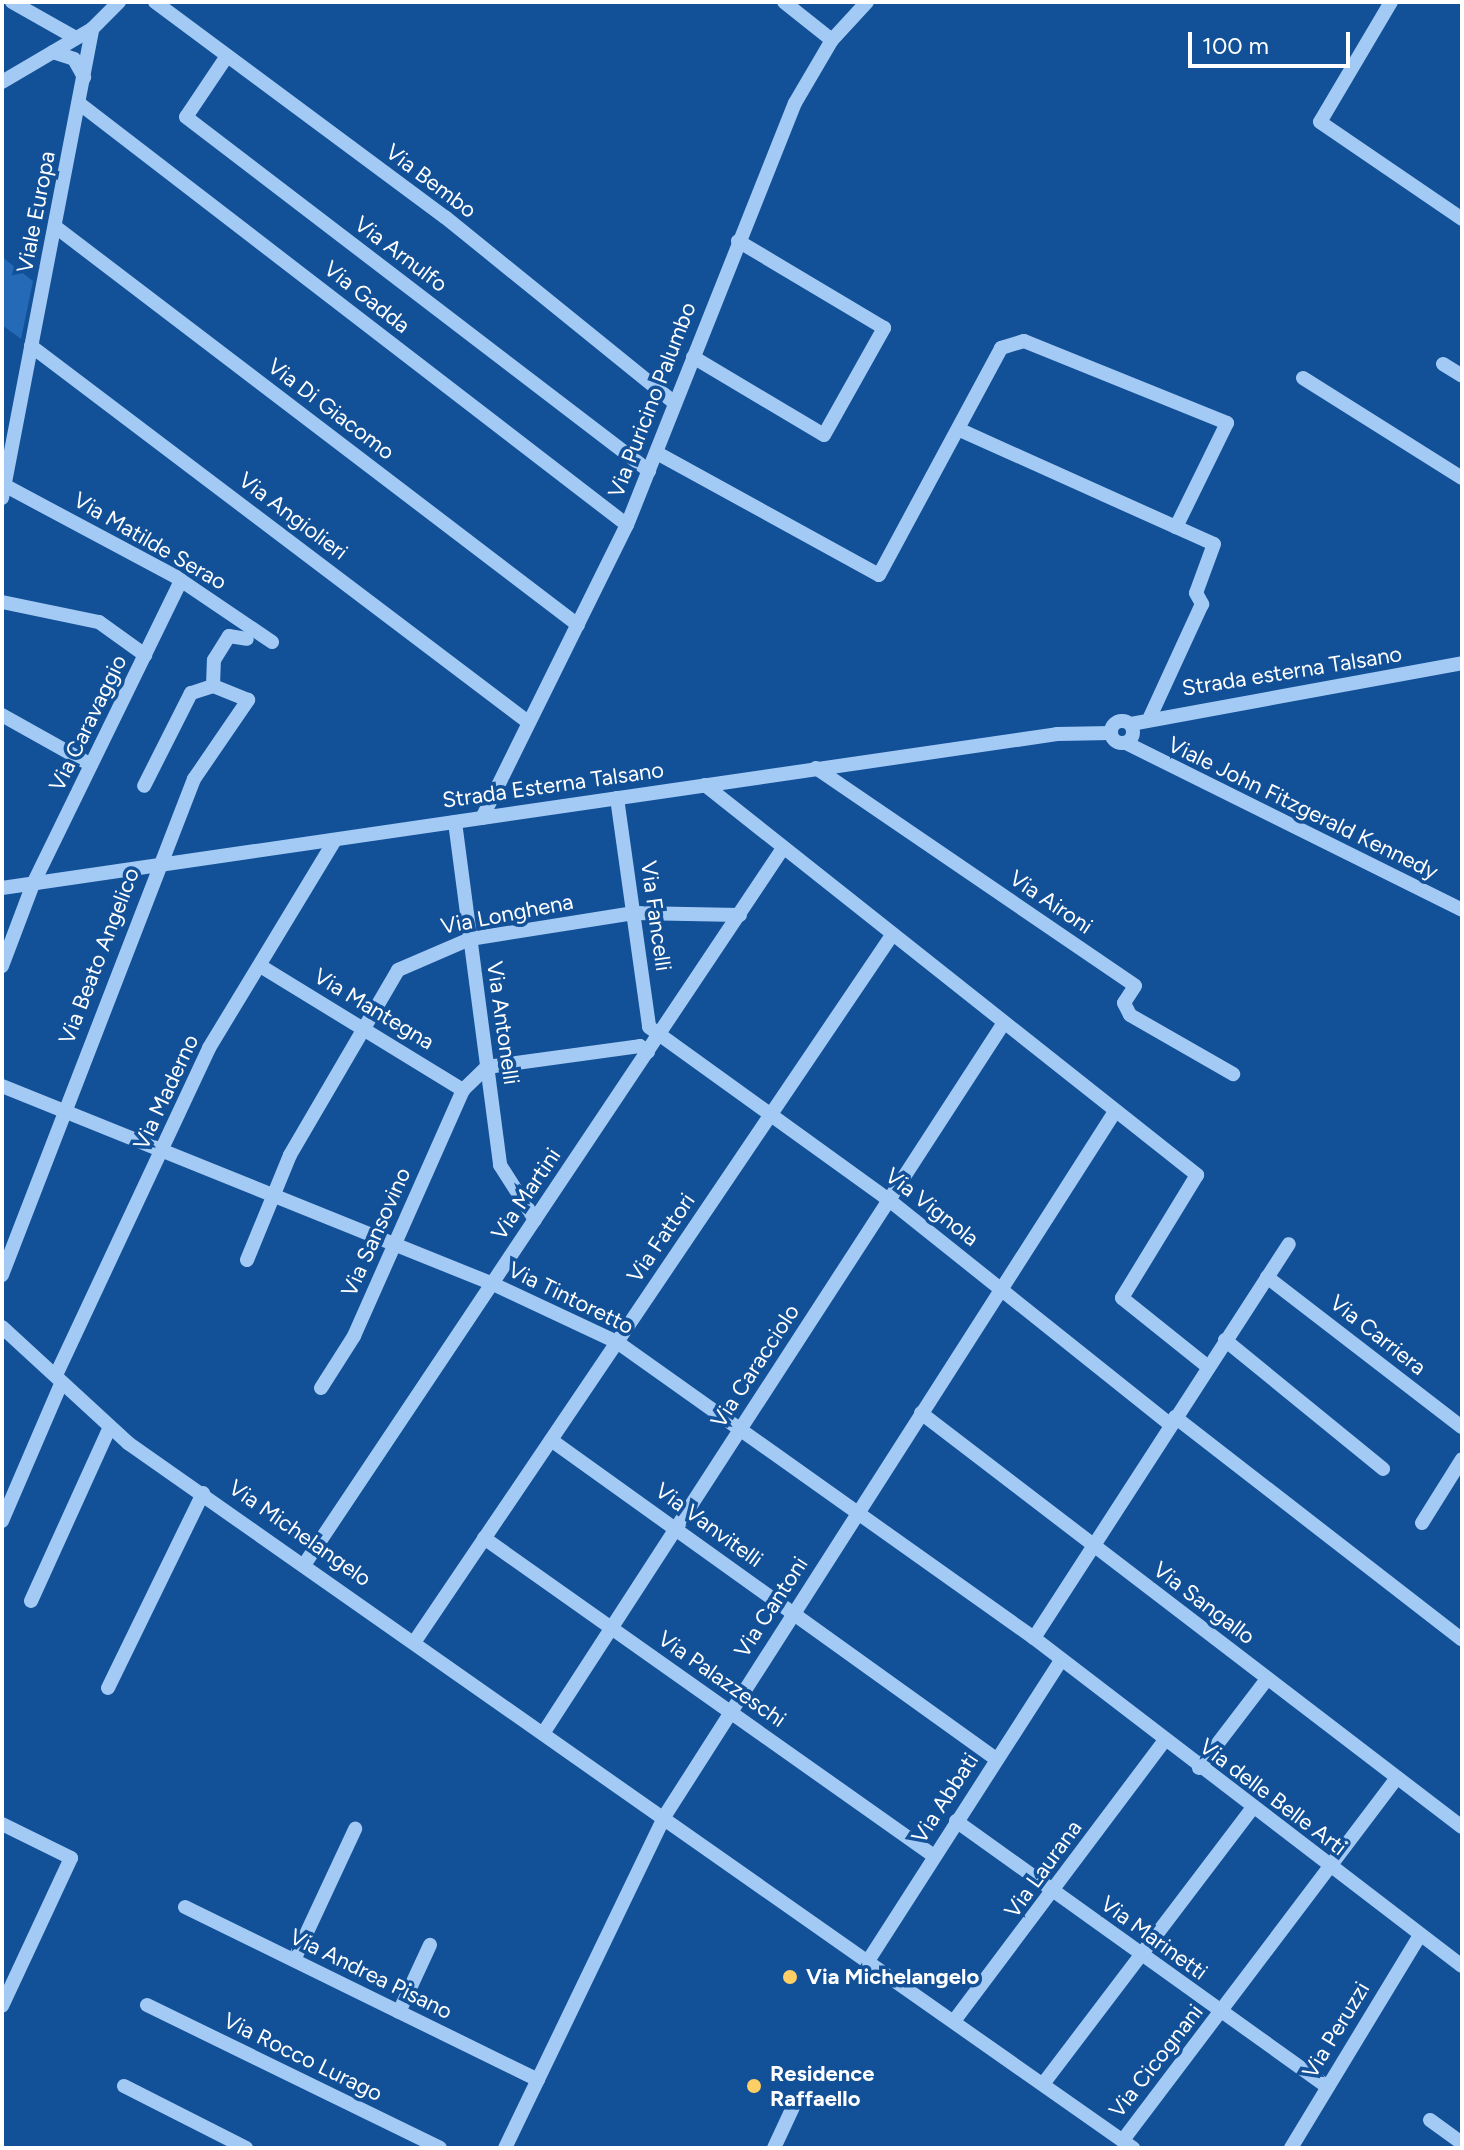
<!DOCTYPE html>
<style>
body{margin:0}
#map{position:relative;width:1464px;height:2150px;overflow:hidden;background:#125098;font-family:Figtree,sans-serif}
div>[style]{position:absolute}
.green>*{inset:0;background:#246ab7}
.minor>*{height:14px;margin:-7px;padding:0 7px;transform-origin:7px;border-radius:7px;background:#a3caf4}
.minor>.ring{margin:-7px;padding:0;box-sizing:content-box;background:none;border:14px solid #a3caf4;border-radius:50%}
.dots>*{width:22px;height:22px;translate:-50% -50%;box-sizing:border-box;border:4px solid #125098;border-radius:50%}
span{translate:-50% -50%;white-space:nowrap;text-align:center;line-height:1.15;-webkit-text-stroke:7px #125098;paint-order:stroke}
.street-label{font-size:22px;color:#fff}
.poi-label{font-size:22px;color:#fff;font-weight:700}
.left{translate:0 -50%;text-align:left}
.frame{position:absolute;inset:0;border:4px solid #fff;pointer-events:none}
.scale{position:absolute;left:1188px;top:32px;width:162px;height:36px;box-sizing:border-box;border:4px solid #fff;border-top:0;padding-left:10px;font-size:24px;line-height:28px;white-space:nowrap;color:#fff;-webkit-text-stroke:6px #125098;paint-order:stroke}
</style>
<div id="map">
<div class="green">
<i style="clip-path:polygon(2px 257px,33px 281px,21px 339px,2px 325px)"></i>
</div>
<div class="minor">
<i style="left:12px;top:2px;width:73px;rotate:29.4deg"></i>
<i style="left:155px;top:2px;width:361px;rotate:36.6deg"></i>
<i style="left:445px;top:217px;width:296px;rotate:39deg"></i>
<i style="left:784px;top:2px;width:61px;rotate:38.4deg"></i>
<i style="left:1391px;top:2px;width:139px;rotate:120.6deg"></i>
<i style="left:1320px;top:122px;width:172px;rotate:34.3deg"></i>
<i style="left:53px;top:52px;width:22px;rotate:18deg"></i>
<i style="left:74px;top:59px;width:21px;rotate:61deg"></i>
<i style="left:227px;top:56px;width:73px;rotate:123.9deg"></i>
<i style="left:186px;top:117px;width:583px;rotate:37.4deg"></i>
<i style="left:2px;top:82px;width:104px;rotate:-30.5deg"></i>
<i style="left:92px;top:29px;width:38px;rotate:-45deg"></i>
<i style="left:80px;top:104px;width:690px;rotate:37.58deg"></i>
<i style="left:57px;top:228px;width:655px;rotate:37.31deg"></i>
<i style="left:31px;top:346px;width:623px;rotate:37.11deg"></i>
<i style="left:693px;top:357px;width:152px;rotate:30.8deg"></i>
<i style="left:824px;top:435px;width:123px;rotate:-60.7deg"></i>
<i style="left:884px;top:328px;width:170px;rotate:-149.2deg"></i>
<i style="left:1443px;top:364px;width:22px;rotate:32deg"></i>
<i style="left:1303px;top:378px;width:188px;rotate:32.2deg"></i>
<i style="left:960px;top:430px;width:278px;rotate:24.2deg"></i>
<i style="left:1214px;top:544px;width:52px;rotate:110.2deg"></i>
<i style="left:1196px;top:593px;width:13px;rotate:61deg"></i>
<i style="left:1202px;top:604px;width:124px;rotate:114.7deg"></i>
<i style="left:657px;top:453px;width:253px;rotate:28.8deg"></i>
<i style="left:879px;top:575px;width:258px;rotate:-61.7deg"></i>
<i style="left:1001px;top:348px;width:24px;rotate:-17deg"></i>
<i style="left:1024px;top:341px;width:219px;rotate:22deg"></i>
<i style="left:1227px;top:423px;width:116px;rotate:116.1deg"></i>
<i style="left:2px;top:484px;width:197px;rotate:28.1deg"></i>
<i style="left:176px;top:577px;width:116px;rotate:34.1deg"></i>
<i style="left:2px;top:498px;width:478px;rotate:-79.1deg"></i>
<i style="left:2px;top:602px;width:99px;rotate:11.7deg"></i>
<i style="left:99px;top:622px;width:57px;rotate:35.7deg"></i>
<i style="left:213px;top:686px;width:26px;rotate:-88deg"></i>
<i style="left:214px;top:660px;width:28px;rotate:-58deg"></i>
<i style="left:229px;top:636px;width:18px;rotate:9deg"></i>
<i style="left:2px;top:715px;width:102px;rotate:29.3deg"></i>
<i class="ring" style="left:1111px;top:721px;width:8px;height:8px"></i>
<i style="left:1131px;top:724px;width:337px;rotate:-10.4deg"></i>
<i style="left:1126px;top:743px;width:375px;rotate:26.4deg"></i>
<i style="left:816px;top:768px;width:386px;rotate:34.3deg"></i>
<i style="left:1135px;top:986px;width:20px;rotate:123deg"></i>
<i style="left:1124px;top:1003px;width:13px;rotate:63deg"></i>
<i style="left:1130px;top:1015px;width:119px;rotate:29.8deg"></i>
<i style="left:705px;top:785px;width:628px;rotate:38.4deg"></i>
<i style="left:1197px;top:1175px;width:144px;rotate:121.4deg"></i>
<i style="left:1122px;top:1298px;width:110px;rotate:38.7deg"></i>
<i style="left:617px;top:798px;width:231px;rotate:82deg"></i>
<i style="left:649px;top:1027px;width:296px;rotate:35.8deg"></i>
<i style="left:889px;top:1200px;width:361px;rotate:38.6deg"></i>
<i style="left:482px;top:818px;width:327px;rotate:-63.7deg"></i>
<i style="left:627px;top:525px;width:454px;rotate:-68.3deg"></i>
<i style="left:795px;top:103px;width:73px;rotate:-59.6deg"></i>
<i style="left:832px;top:40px;width:52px;rotate:-47.4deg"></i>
<i style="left:455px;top:822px;width:346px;rotate:82.5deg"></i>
<i style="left:500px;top:1165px;width:65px;rotate:57.5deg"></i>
<i style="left:2px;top:888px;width:1066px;rotate:-8.3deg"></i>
<i style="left:1057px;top:734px;width:54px;rotate:-1.1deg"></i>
<i style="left:2px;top:966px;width:88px;rotate:-69.3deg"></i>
<i style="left:33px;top:884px;width:338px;rotate:-64deg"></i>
<i style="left:262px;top:967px;width:236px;rotate:31.5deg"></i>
<i style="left:2px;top:1086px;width:529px;rotate:21.96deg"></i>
<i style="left:493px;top:1284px;width:137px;rotate:25.1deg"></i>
<i style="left:617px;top:1342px;width:511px;rotate:35.37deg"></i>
<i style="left:1034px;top:1638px;width:539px;rotate:37.46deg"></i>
<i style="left:247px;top:1260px;width:113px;rotate:-67.7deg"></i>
<i style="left:290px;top:1155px;width:214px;rotate:-59.7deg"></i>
<i style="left:398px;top:970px;width:78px;rotate:-23.3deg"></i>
<i style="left:470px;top:939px;width:166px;rotate:-9deg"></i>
<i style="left:634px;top:913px;width:106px;rotate:1.1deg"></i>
<i style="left:2px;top:1275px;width:532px;rotate:-68.84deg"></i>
<i style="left:194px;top:779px;width:96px;rotate:-55.6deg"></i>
<i style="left:248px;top:700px;width:38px;rotate:-158deg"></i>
<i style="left:213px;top:686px;width:23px;rotate:162deg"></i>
<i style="left:191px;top:693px;width:104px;rotate:116.8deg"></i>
<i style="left:1267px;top:1277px;width:246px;rotate:37.6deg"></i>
<i style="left:2px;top:1327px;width:171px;rotate:42.6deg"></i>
<i style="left:128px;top:1443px;width:1228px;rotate:35.05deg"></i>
<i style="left:1225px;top:1340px;width:204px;rotate:39.2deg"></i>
<i style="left:56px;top:1375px;width:361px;rotate:-64.9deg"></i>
<i style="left:209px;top:1048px;width:243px;rotate:-58.8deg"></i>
<i style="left:321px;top:1388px;width:62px;rotate:-57.6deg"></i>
<i style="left:354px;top:1336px;width:269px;rotate:-66.1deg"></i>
<i style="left:463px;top:1090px;width:33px;rotate:-44deg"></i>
<i style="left:487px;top:1067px;width:154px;rotate:-7.8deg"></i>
<i style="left:640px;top:1046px;width:10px;rotate:37deg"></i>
<i style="left:921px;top:1413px;width:681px;rotate:37.43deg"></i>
<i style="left:1175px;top:1417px;width:363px;rotate:37.8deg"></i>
<i style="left:551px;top:1440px;width:548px;rotate:35.63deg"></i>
<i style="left:2px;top:1521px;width:151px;rotate:-66.7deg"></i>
<i style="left:1422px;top:1523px;width:75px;rotate:-58deg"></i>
<i style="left:484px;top:1538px;width:551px;rotate:35.25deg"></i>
<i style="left:306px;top:1562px;width:855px;rotate:-56.25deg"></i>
<i style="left:31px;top:1601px;width:191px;rotate:-65.6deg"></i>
<i style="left:1034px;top:1638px;width:469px;rotate:-57.1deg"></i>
<i style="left:415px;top:1641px;width:848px;rotate:-55.95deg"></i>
<i style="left:108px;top:1688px;width:217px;rotate:-64deg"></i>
<i style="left:544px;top:1732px;width:844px;rotate:-57.04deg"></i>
<i style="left:1199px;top:1768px;width:112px;rotate:-52.6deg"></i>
<i style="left:956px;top:1821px;width:457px;rotate:35.6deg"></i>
<i style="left:2px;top:1824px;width:77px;rotate:26.2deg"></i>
<i style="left:71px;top:1858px;width:163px;rotate:115deg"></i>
<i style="left:185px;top:1907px;width:393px;rotate:26.1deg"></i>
<i style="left:294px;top:1960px;width:145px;rotate:-65deg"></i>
<i style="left:868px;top:1961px;width:358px;rotate:-57.3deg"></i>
<i style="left:147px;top:2005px;width:326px;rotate:26deg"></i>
<i style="left:399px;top:2012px;width:74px;rotate:-65.2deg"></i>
<i style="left:954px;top:2021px;width:350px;rotate:-53.1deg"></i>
<i style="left:1043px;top:2084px;width:345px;rotate:-52.8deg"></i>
<i style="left:124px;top:2086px;width:137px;rotate:26.9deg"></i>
<i style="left:1430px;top:2120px;width:39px;rotate:36deg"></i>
<i style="left:1123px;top:2140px;width:454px;rotate:-52.9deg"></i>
<i style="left:505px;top:2148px;width:367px;rotate:-64.3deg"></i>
<i style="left:664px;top:1817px;width:836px;rotate:-57.41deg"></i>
<i style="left:774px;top:2148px;width:45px;rotate:-65.1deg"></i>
<i style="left:1291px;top:2148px;width:249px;rotate:-58.8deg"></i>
</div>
<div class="dots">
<i style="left:790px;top:1977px;background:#ffcf66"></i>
<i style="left:754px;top:2086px;background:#ffcf66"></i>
</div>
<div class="street-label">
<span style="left:431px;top:181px;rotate:37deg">Via Bembo</span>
<span style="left:36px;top:212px;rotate:-79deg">Viale Europa</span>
<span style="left:401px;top:254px;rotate:37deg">Via Arnulfo</span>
<span style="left:367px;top:297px;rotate:38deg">Via Gadda</span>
<span style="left:652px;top:400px;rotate:-69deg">Via Puricino Palumbo</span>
<span style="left:331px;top:409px;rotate:37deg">Via Di Giacomo</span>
<span style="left:293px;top:516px;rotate:37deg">Via Angiolieri</span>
<span style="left:150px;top:541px;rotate:30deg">Via Matilde Serao</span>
<span style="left:1292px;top:671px;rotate:-9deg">Strada esterna Talsano</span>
<span style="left:88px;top:723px;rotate:-64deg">Via Caravaggio</span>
<span style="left:553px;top:785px;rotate:-8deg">Strada Esterna Talsano</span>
<span style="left:1303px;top:808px;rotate:26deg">Viale John Fitzgerald Kennedy</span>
<span style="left:1051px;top:902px;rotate:34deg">Via Aironi</span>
<span style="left:507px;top:914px;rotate:-11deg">Via Longhena</span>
<span style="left:656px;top:916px;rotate:82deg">Via Fancelli</span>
<span style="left:99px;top:956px;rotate:-69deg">Via Beato Angelico</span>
<span style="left:374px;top:1009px;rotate:31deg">Via Mantegna</span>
<span style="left:503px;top:1023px;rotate:82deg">Via Antonelli</span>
<span style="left:166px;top:1092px;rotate:-65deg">Via Maderno</span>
<span style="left:526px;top:1194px;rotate:-56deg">Via Martini</span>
<span style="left:932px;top:1207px;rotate:38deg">Via Vignola</span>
<span style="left:376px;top:1232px;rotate:-66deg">Via Sansovino</span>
<span style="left:661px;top:1238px;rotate:-56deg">Via Fattori</span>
<span style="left:571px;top:1298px;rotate:26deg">Via Tintoretto</span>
<span style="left:1378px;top:1335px;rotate:38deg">Via Carriera</span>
<span style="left:755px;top:1366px;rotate:-57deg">Via Caracciolo</span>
<span style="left:709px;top:1525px;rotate:36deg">Via Vanvitelli</span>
<span style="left:300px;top:1533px;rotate:35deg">Via Michelangelo</span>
<span style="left:1204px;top:1603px;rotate:37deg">Via Sangallo</span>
<span style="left:771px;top:1607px;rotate:-57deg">Via Cantoni</span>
<span style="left:722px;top:1679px;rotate:35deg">Via Palazzeschi</span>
<span style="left:1273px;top:1797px;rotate:37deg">Via delle Belle Arti</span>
<span style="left:945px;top:1798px;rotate:-57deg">Via Abbati</span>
<span style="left:1043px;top:1869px;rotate:-54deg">Via Laurana</span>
<span style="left:1154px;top:1938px;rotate:36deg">Via Marinetti</span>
<span style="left:371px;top:1974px;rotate:26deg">Via Andrea Pisano</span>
<span style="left:1336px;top:2030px;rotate:-59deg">Via Peruzzi</span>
<span style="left:303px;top:2057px;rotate:26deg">Via Rocco Lurago</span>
<span style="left:1156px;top:2061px;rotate:-52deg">Via Cicognani</span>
</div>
<div class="poi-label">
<span class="left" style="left:806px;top:1977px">Via Michelangelo</span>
<span class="left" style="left:770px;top:2086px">Residence<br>Raffaello</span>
</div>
<div class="frame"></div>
<div class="scale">100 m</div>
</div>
